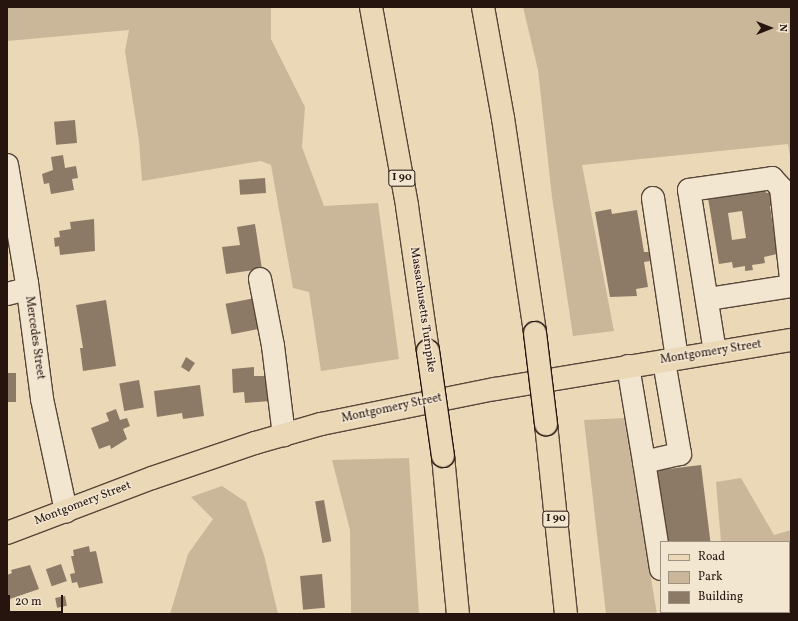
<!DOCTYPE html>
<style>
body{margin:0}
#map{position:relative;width:798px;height:621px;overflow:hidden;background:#ebd8b7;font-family:Vollkorn,serif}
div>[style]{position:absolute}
.green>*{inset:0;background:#cab79a}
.building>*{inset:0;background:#8c7a66;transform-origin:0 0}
.roads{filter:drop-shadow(1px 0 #574639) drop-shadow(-1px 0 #574639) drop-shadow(0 1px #574639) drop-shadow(0 -1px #574639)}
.minor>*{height:22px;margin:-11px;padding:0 11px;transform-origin:11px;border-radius:11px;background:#f2e6d0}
.major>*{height:22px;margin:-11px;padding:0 11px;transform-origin:11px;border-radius:11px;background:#ebd8b7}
.highway>*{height:22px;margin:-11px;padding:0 11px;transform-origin:11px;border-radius:11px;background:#ebd8b7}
.bridges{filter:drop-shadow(1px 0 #26150f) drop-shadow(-1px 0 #26150f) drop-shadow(0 1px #26150f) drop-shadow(0 -1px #26150f)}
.highway-bridge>*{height:22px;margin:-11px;padding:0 11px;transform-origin:11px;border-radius:11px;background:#ebd8b7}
span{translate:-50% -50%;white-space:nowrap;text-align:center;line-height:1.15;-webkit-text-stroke:3px #f2e6d0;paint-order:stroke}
.shield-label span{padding:1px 3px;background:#f2e6d0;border:1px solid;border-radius:3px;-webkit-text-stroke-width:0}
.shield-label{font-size:11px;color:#26150f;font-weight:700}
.street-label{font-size:12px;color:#26150f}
.frame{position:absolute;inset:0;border:8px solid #26150f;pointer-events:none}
.legend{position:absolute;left:660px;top:541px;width:130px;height:72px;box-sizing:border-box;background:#f2e6d0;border:1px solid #a09283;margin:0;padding:5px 7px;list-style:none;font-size:12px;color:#26150f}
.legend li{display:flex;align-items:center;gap:8px;height:20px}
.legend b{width:20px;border:1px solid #a09283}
.north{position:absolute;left:750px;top:8px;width:40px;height:40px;-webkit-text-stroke:3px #f2e6d0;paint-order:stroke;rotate:90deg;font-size:11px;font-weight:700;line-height:16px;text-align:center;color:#26150f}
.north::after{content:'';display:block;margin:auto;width:14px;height:18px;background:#26150f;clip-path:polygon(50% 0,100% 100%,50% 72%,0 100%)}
.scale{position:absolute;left:8px;top:595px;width:55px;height:18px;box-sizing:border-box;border:2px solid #26150f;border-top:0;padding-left:5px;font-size:12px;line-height:14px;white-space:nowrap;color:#26150f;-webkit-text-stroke:3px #f2e6d0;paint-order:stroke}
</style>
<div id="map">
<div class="green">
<i style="clip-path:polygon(7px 7px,271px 7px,271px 39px,305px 107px,302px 147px,324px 206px,378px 203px,399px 359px,321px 371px,309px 292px,293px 288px,271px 165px,261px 161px,142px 181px,139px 141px,125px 51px,129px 30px,7px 41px)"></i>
<i style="clip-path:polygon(523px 7px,791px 7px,791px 162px,788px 144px,582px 165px,614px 331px,573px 336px,552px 197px,538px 70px)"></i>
<i style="clip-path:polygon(626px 418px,633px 470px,657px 614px,606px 614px,584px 420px)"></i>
<i style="clip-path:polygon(409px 458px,419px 614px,351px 614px,350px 530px,332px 460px)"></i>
<i style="clip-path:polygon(741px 478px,774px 535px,791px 530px,791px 614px,727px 614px,727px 612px,789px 612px,789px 542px,721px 542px,716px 482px)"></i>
<i style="clip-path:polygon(222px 486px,246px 502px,264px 555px,278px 614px,170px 614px,188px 554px,213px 519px,191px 497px)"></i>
</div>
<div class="building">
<i style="left:75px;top:120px;width:23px;height:21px;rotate:85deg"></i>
<i style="clip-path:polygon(63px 155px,65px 168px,76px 166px,78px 178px,72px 179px,74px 190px,51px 194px,49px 183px,44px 184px,42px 174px,53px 170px,51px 157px)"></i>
<i style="left:265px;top:178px;width:15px;height:26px;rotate:86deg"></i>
<i style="clip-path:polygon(evenodd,765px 189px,766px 193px,773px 192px,775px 206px,770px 206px,777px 254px,764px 257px,765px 263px,752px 265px,753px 270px,745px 271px,745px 266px,733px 268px,732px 262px,719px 264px,708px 198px,765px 189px,742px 211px,746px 238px,732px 240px,728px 213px,742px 211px)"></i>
<i style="clip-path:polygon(611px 209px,612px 214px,637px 210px,644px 252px,649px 252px,650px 261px,644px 262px,648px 287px,636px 289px,637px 296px,610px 297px,595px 212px)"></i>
<i style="clip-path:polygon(94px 219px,95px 251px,60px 255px,59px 246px,55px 247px,54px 238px,60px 237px,59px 231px,71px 229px,70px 222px)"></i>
<i style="clip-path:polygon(255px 224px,262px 269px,226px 274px,222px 247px,240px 245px,237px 227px)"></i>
<i style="left:255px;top:298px;width:31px;height:30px;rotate:79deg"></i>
<i style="clip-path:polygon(106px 300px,116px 366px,83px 371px,80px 348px,83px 348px,76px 305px)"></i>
<i style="clip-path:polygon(186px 357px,195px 363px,189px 372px,181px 367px)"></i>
<i style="clip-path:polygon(254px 367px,254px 376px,269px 376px,270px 401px,245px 403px,244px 392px,233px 393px,232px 369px)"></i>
<i style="left:7px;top:373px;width:9px;height:29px"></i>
<i style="left:139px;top:380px;width:28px;height:20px;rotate:80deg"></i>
<i style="clip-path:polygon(200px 385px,204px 416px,183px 419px,182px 413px,157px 417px,154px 391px)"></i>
<i style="clip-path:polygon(116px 409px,120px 420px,127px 418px,130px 426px,123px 429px,127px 439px,111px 449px,110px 445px,99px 449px,91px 428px,109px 421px,106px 413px)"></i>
<i style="left:701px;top:465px;width:78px;height:46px;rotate:83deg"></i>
<i style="left:324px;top:500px;width:42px;height:9px;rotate:80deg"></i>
<i style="clip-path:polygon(89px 546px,90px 552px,96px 551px,103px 583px,79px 588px,77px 582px,72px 583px,70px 574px,75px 573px,71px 556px,74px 556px,73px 550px)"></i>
<i style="left:61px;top:564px;width:18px;height:16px;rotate:71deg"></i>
<i style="clip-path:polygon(30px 565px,39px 589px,7px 600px,7px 575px,12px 573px,11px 570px)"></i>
<i style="left:322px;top:574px;width:34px;height:22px;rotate:85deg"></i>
<i style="left:65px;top:596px;width:10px;height:10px;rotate:79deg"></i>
</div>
<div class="roads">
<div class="minor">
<i style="left:7px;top:165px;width:120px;rotate:80.4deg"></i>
<i style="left:27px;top:283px;width:117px;rotate:82.6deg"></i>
<i style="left:42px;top:399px;width:115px;rotate:77.9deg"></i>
<i style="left:653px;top:198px;width:162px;rotate:81.5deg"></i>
<i style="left:260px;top:279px;width:68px;rotate:79deg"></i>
<i style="left:273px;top:346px;width:90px;rotate:83deg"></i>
<i style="left:7px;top:294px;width:21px;rotate:-14deg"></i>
<i style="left:709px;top:299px;width:83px;rotate:-9deg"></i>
<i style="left:715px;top:352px;width:164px;rotate:-99.1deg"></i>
<i style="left:689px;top:190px;width:84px;rotate:-8.2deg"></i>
<i style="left:772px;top:178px;width:13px;rotate:48deg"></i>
<i style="left:781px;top:188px;width:92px;rotate:83.7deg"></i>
<i style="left:628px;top:366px;width:97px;rotate:80.5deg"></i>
<i style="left:661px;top:569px;width:108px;rotate:-99deg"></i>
<i style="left:644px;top:462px;width:37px;rotate:-13deg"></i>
<i style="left:680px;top:454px;width:94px;rotate:-99.8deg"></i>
</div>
<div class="major">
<i style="left:7px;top:533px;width:155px;rotate:-20.8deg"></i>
<i style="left:152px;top:478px;width:109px;rotate:-18.8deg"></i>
<i style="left:255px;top:443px;width:69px;rotate:-16.1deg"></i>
<i style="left:321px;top:424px;width:177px;rotate:-11.4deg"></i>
<i style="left:495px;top:389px;width:300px;rotate:-9.4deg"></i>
</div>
<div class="highway">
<i style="left:371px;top:7px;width:202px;rotate:79.7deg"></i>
<i style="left:407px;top:206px;width:147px;rotate:81.8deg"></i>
<i style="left:483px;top:7px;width:113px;rotate:79.8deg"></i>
<i style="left:503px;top:118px;width:217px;rotate:81.5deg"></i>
<i style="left:546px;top:424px;width:191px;rotate:84deg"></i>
<i style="left:443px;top:456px;width:159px;rotate:84.6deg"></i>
</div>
</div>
<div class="bridges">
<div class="highway-bridge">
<i style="left:535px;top:333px;width:92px;rotate:83.1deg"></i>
<i style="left:428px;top:351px;width:106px;rotate:81.9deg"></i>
</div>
</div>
<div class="shield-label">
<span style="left:402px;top:178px">I 90</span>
<span style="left:556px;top:519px">I 90</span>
</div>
<div class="street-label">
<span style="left:422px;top:310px;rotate:82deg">Massachusetts Turnpike</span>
<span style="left:34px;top:338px;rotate:82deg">Mercedes Street</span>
<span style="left:711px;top:353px;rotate:-9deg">Montgomery Street</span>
<span style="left:392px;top:409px;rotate:-12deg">Montgomery Street</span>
<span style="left:83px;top:504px;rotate:-21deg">Montgomery Street</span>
</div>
<div class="frame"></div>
<ul class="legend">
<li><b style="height:5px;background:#ebd8b7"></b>Road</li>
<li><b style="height:11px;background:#cab79a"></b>Park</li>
<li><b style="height:11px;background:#8c7a66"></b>Building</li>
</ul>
<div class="north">N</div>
<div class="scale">20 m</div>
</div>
